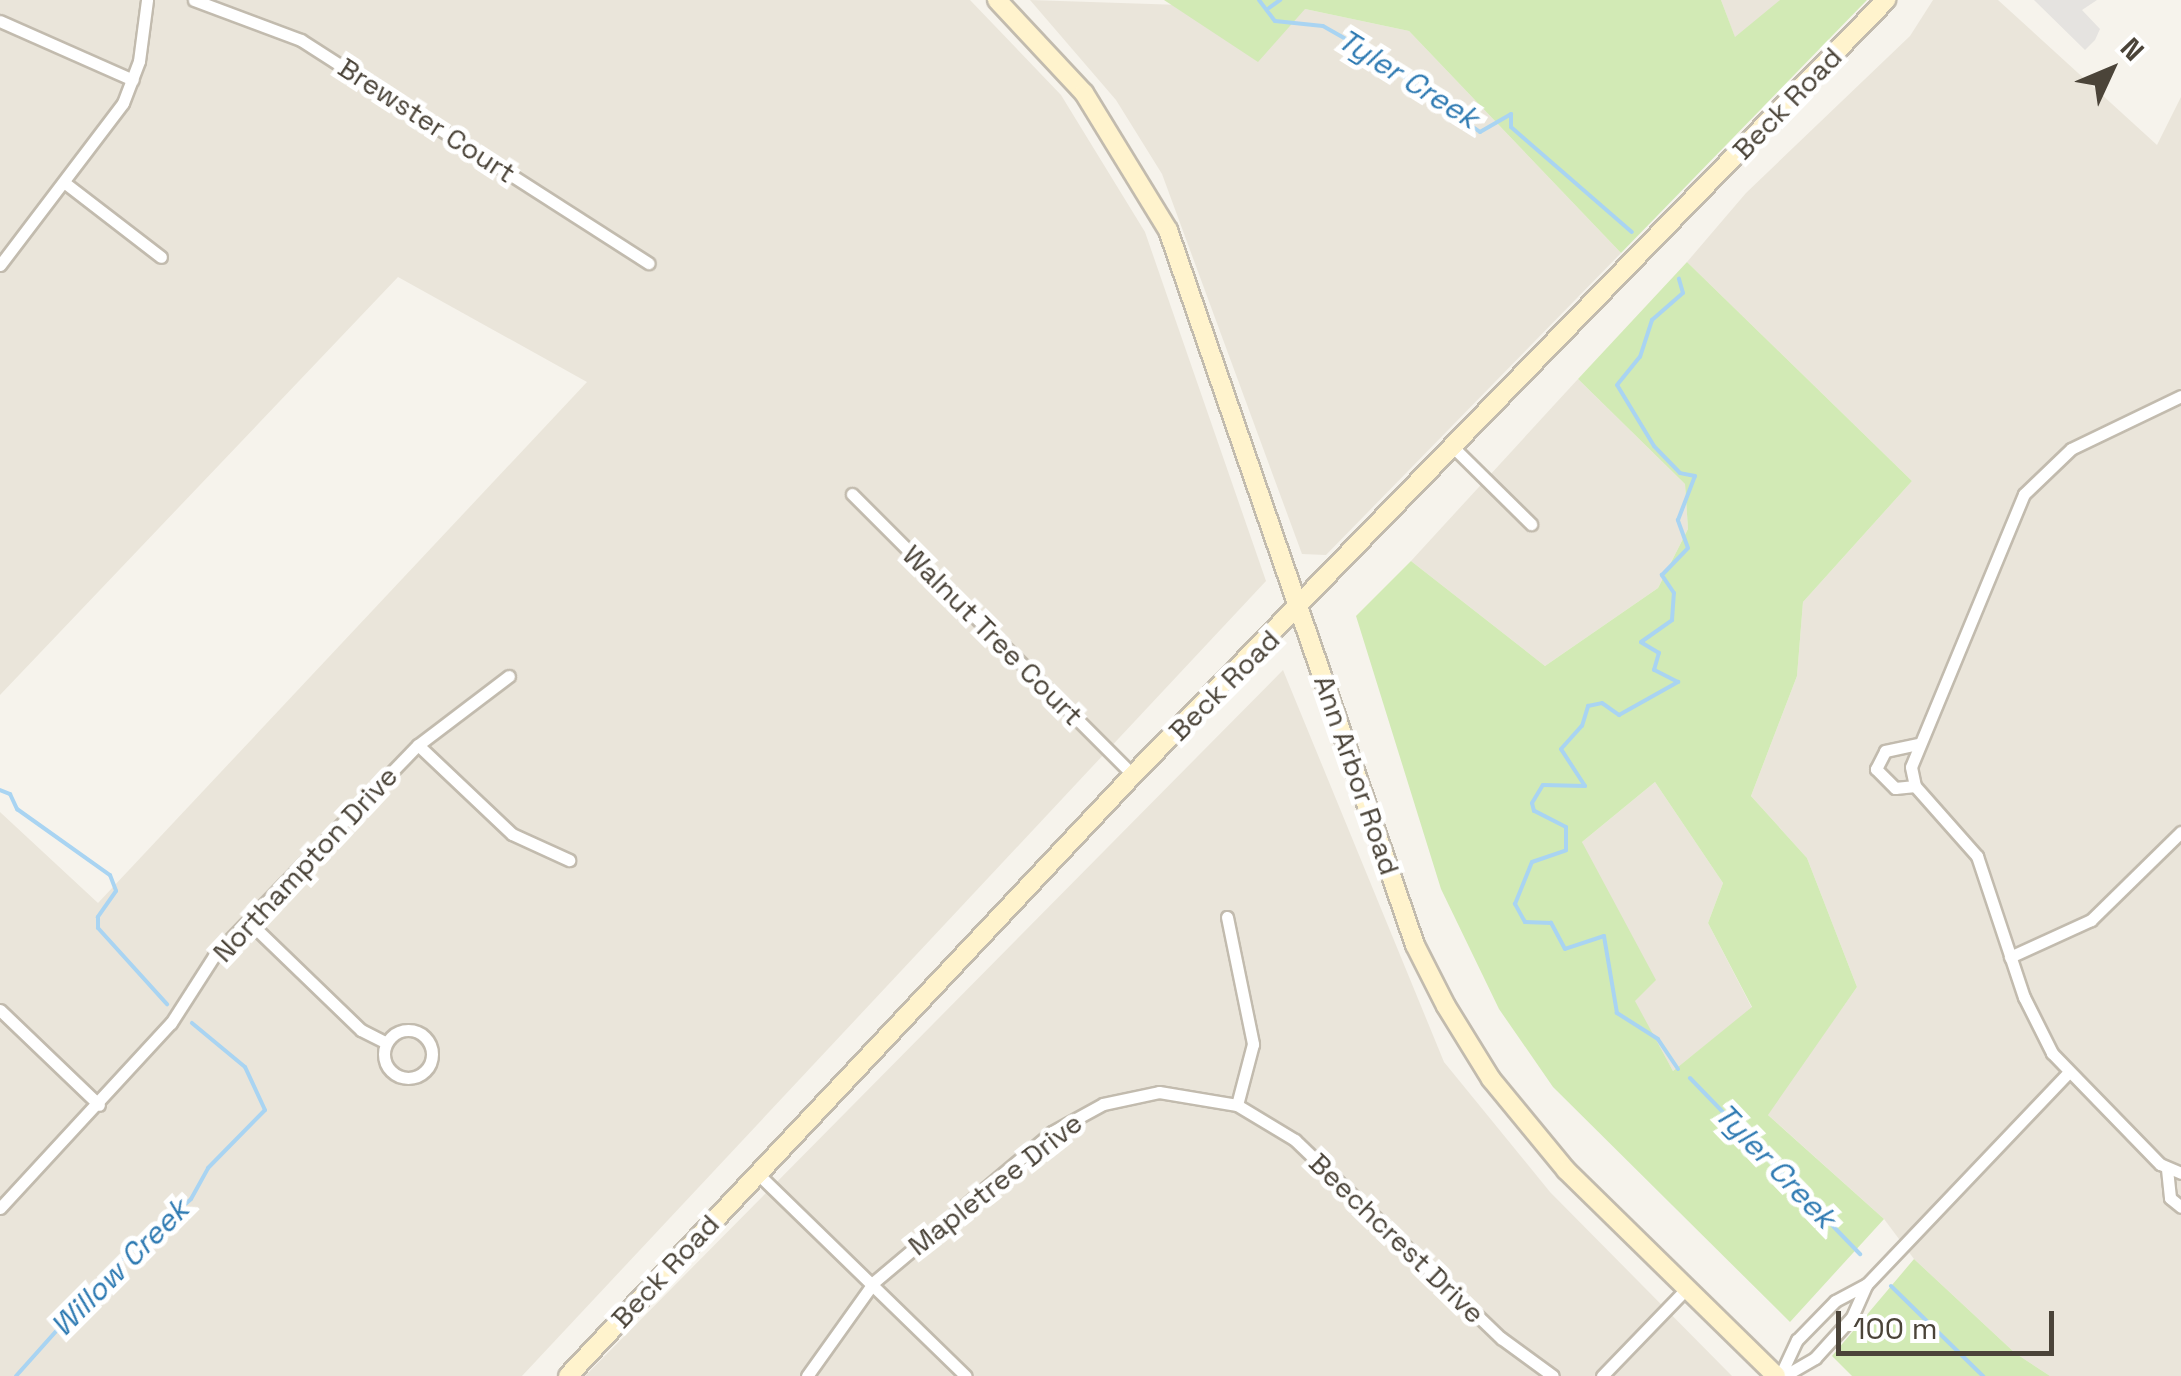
<!DOCTYPE html>
<style>
body{margin:0}
#map{position:relative;width:2181px;height:1376px;overflow:hidden;background:#f6f3ec;font-family:"Space Grotesk",sans-serif}
div>[style]{position:absolute}
.residential>*{inset:0;background:#eae5da}
.green>*{inset:0;background:#d2eab5}
.parking>*{inset:0;background:#e5e3e0}
.stream>*{height:4px;margin:-2px;padding:0 2px;transform-origin:2px;border-radius:2px;background:#a9d4f2}
.roads{filter:drop-shadow(2px 0 #c2bbae) drop-shadow(-2px 0 #c2bbae) drop-shadow(0 2px #c2bbae) drop-shadow(0 -2px #c2bbae)}
.minor>*{height:11px;margin:-5.5px;padding:0 5.5px;transform-origin:5.5px;border-radius:5.5px;background:#fff}
.minor>.ring{margin:-5.5px;padding:0;box-sizing:content-box;background:none;border:11px solid #fff;border-radius:50%}
.secondary>*{height:18px;margin:-9px;padding:0 9px;transform-origin:9px;border-radius:9px;background:#fff3cd}
span{translate:-50% -50%;white-space:nowrap;text-align:center;line-height:1.15;-webkit-text-stroke:10px #fff;paint-order:stroke}
.street-label{font-size:28px;color:#4b4439}
.water-label{font-size:30px;color:#2e7ab2;font-style:italic}
.north{position:absolute;left:2061px;top:20px;width:100px;height:100px;-webkit-text-stroke:8px #fff;paint-order:stroke;rotate:46deg;font-size:28px;font-weight:700;line-height:40px;text-align:center;color:#4b4439}
.north::after{content:'';display:block;margin:auto;width:35px;height:45px;background:#4b4439;clip-path:polygon(50% 0,100% 100%,50% 72%,0 100%)}
.scale{position:absolute;left:1836px;top:1311px;width:218px;height:45px;box-sizing:border-box;border:5px solid #4b4439;border-top:0;padding-left:12px;font-size:30px;line-height:35px;white-space:nowrap;color:#4b4439;-webkit-text-stroke:8px #fff;paint-order:stroke}
</style>
<div id="map">
<div class="residential">
<i style="clip-path:polygon(0 0,970px 0,1061px 95px,1145px 232px,1266px 581px,522px 1376px,0 1376px,0 812px,98px 903px,587px 382px,398px 277px,0 695px)"></i>
<i style="clip-path:polygon(1030px 0,1305px 9px,1409px 31px,1621px 253px,1326px 555px,1302px 554px,1162px 174px,1116px 100px)"></i>
<i style="clip-path:polygon(1721px 0,1780px 0,1780px 4px,1735px 38px)"></i>
<i style="clip-path:polygon(1933px 0,1998px 0,2157px 145px,2181px 97px,2181px 1376px,2050px 1376px,2015px 1353px,1914px 1259px,1884px 1219px,1767px 1114px,1857px 987px,1807px 858px,1751px 796px,1797px 676px,1803px 602px,1912px 481px,1687px 262px,1746px 193px,1910px 36px)"></i>
<i style="clip-path:polygon(1578px 379px,1685px 484px,1688px 529px,1658px 588px,1545px 666px,1411px 561px)"></i>
<i style="clip-path:polygon(1283px 670px,1444px 1062px,1550px 1192px,1732px 1376px,585px 1376px)"></i>
<i style="clip-path:polygon(1655px 782px,1723px 883px,1708px 923px,1752px 1008px,1673px 1071px,1634px 1001px,1582px 842px)"></i>
</div>
<div class="green">
<i style="clip-path:polygon(1164px 0,1721px 0,1735px 37px,1780px 0,1867px 0,1621px 253px,1409px 31px,1305px 9px,1258px 62px)"></i>
<i style="clip-path:polygon(evenodd,1687px 262px,1912px 481px,1803px 602px,1797px 676px,1751px 796px,1807px 858px,1857px 987px,1768px 1115px,1884px 1219px,1790px 1322px,1553px 1087px,1499px 1009px,1441px 889px,1356px 616px,1411px 561px,1545px 666px,1658px 588px,1688px 529px,1685px 484px,1578px 379px,1687px 262px,1655px 782px,1723px 883px,1708px 923px,1752px 1007px,1673px 1071px,1635px 1001px,1656px 980px,1582px 842px,1655px 782px)"></i>
<i style="clip-path:polygon(1914px 1259px,2015px 1353px,2050px 1376px,1852px 1376px,1832px 1356px)"></i>
</div>
<div class="parking">
<i style="clip-path:polygon(2034px 0,2097px 0,2082px 10px,2100px 29px,2095px 40px,2085px 50px)"></i>
</div>
<div class="stream">
<i style="left:1259px;top:0;width:26px;rotate:53deg"></i>
<i style="left:1275px;top:21px;width:48px;rotate:5.9deg"></i>
<i style="left:1323px;top:26px;width:59px;rotate:29.6deg"></i>
<i style="left:1374px;top:55px;width:131px;rotate:36deg"></i>
<i style="left:1480px;top:132px;width:36px;rotate:-30deg"></i>
<i style="left:1511px;top:114px;width:13px;rotate:90deg"></i>
<i style="left:1511px;top:127px;width:160px;rotate:41deg"></i>
<i style="left:1269px;top:8px;width:14px;rotate:-36deg"></i>
<i style="left:0;top:790px;width:11px;rotate:22deg"></i>
<i style="left:10px;top:794px;width:17px;rotate:65deg"></i>
<i style="left:17px;top:809px;width:114px;rotate:35.4deg"></i>
<i style="left:110px;top:875px;width:17px;rotate:69deg"></i>
<i style="left:116px;top:891px;width:32px;rotate:125deg"></i>
<i style="left:98px;top:917px;width:11px;rotate:90deg"></i>
<i style="left:98px;top:928px;width:103px;rotate:47.8deg"></i>
<i style="left:1678px;top:1069px;width:36px;rotate:-124deg"></i>
<i style="left:1658px;top:1039px;width:49px;rotate:-147.6deg"></i>
<i style="left:1617px;top:1013px;width:78px;rotate:-99.6deg"></i>
<i style="left:1604px;top:936px;width:41px;rotate:161.6deg"></i>
<i style="left:1565px;top:949px;width:30px;rotate:-118deg"></i>
<i style="left:1551px;top:923px;width:26px;rotate:-178deg"></i>
<i style="left:1525px;top:922px;width:21px;rotate:-119deg"></i>
<i style="left:1515px;top:904px;width:45px;rotate:-68deg"></i>
<i style="left:1532px;top:862px;width:36px;rotate:-19deg"></i>
<i style="left:1566px;top:850px;width:23px;rotate:-90deg"></i>
<i style="left:1566px;top:827px;width:36px;rotate:-153deg"></i>
<i style="left:1534px;top:811px;width:8px;rotate:-104deg"></i>
<i style="left:1532px;top:803px;width:21px;rotate:-59deg"></i>
<i style="left:1543px;top:785px;width:42px;rotate:1.4deg"></i>
<i style="left:1585px;top:786px;width:44px;rotate:-123deg"></i>
<i style="left:1561px;top:749px;width:31px;rotate:-48deg"></i>
<i style="left:1582px;top:726px;width:21px;rotate:-73deg"></i>
<i style="left:1588px;top:706px;width:14px;rotate:-12deg"></i>
<i style="left:1602px;top:703px;width:21px;rotate:35deg"></i>
<i style="left:1619px;top:715px;width:68px;rotate:-29.2deg"></i>
<i style="left:1678px;top:682px;width:27px;rotate:-153deg"></i>
<i style="left:1654px;top:670px;width:18px;rotate:-74deg"></i>
<i style="left:1659px;top:653px;width:21px;rotate:-149deg"></i>
<i style="left:1641px;top:642px;width:38px;rotate:-35deg"></i>
<i style="left:1672px;top:620px;width:27px;rotate:-86deg"></i>
<i style="left:1674px;top:593px;width:22px;rotate:-124deg"></i>
<i style="left:1662px;top:575px;width:37px;rotate:-46deg"></i>
<i style="left:1688px;top:548px;width:30px;rotate:-110deg"></i>
<i style="left:1678px;top:520px;width:47px;rotate:-68.9deg"></i>
<i style="left:1695px;top:476px;width:15px;rotate:-169deg"></i>
<i style="left:1680px;top:473px;width:37px;rotate:-134deg"></i>
<i style="left:1654px;top:446px;width:71px;rotate:-121.2deg"></i>
<i style="left:1617px;top:385px;width:36px;rotate:-51deg"></i>
<i style="left:1640px;top:357px;width:39px;rotate:-72deg"></i>
<i style="left:1652px;top:320px;width:41px;rotate:-41.1deg"></i>
<i style="left:1683px;top:293px;width:15px;rotate:-106deg"></i>
<i style="left:1690px;top:1078px;width:245px;rotate:46deg"></i>
<i style="left:1891px;top:1286px;width:129px;rotate:44.4deg"></i>
<i style="left:16px;top:1376px;width:150px;rotate:-48.2deg"></i>
<i style="left:116px;top:1264px;width:99px;rotate:-40.9deg"></i>
<i style="left:191px;top:1199px;width:35px;rotate:-61deg"></i>
<i style="left:208px;top:1168px;width:81px;rotate:-45.5deg"></i>
<i style="left:265px;top:1110px;width:47px;rotate:-114.9deg"></i>
<i style="left:245px;top:1067px;width:69px;rotate:-140.3deg"></i>
</div>
<div class="roads">
<div class="minor">
<i style="left:194px;top:0;width:114px;rotate:20.5deg"></i>
<i style="left:301px;top:40px;width:413px;rotate:32.7deg"></i>
<i style="left:0;top:21px;width:145px;rotate:23.9deg"></i>
<i style="left:65px;top:183px;width:121px;rotate:37.6deg"></i>
<i style="left:0;top:265px;width:203px;rotate:-52.8deg"></i>
<i style="left:123px;top:103px;width:45px;rotate:-69.1deg"></i>
<i style="left:139px;top:61px;width:62px;rotate:-82.5deg"></i>
<i style="left:2181px;top:396px;width:122px;rotate:154.3deg"></i>
<i style="left:2071px;top:449px;width:65px;rotate:136.2deg"></i>
<i style="left:2024px;top:494px;width:295px;rotate:112.5deg"></i>
<i style="left:1911px;top:767px;width:19px;rotate:78deg"></i>
<i style="left:1915px;top:786px;width:94px;rotate:48.5deg"></i>
<i style="left:1977px;top:856px;width:149px;rotate:71.6deg"></i>
<i style="left:2024px;top:997px;width:63px;rotate:63.4deg"></i>
<i style="left:2052px;top:1053px;width:155px;rotate:45.8deg"></i>
<i style="left:2160px;top:1164px;width:23px;rotate:23deg"></i>
<i style="left:1455px;top:449px;width:107px;rotate:44.6deg"></i>
<i style="left:852px;top:494px;width:397px;rotate:45deg"></i>
<i style="left:418px;top:745px;width:129px;rotate:43.4deg"></i>
<i style="left:512px;top:834px;width:63px;rotate:24.5deg"></i>
<i style="left:1915px;top:786px;width:20px;rotate:174deg"></i>
<i style="left:1895px;top:788px;width:27px;rotate:-135deg"></i>
<i style="left:1876px;top:769px;width:20px;rotate:-63deg"></i>
<i style="left:1885px;top:751px;width:34px;rotate:-12deg"></i>
<i style="left:1227px;top:917px;width:130px;rotate:78.4deg"></i>
<i style="left:1253px;top:1044px;width:63px;rotate:104.7deg"></i>
<i style="left:248px;top:921px;width:157px;rotate:44deg"></i>
<i style="left:361px;top:1030px;width:28px;rotate:27deg"></i>
<i style="left:2010px;top:957px;width:89px;rotate:-24.6deg"></i>
<i style="left:2091px;top:920px;width:126px;rotate:-44.4deg"></i>
<i style="left:0;top:1010px;width:137px;rotate:43.8deg"></i>
<i class="ring" style="left:384px;top:1030px;width:37px;height:37px"></i>
<i style="left:2167px;top:1169px;width:29px;rotate:84deg"></i>
<i style="left:2170px;top:1198px;width:14px;rotate:39deg"></i>
<i style="left:757px;top:1173px;width:291px;rotate:44.2deg"></i>
<i style="left:0;top:1208px;width:252px;rotate:-47.3deg"></i>
<i style="left:171px;top:1023px;width:80px;rotate:-57.3deg"></i>
<i style="left:214px;top:956px;width:293px;rotate:-46deg"></i>
<i style="left:418px;top:745px;width:114px;rotate:-37.2deg"></i>
<i style="left:807px;top:1376px;width:115px;rotate:-54.5deg"></i>
<i style="left:874px;top:1282px;width:233px;rotate:-40.1deg"></i>
<i style="left:1052px;top:1132px;width:58px;rotate:-28.8deg"></i>
<i style="left:1103px;top:1104px;width:57px;rotate:-12.1deg"></i>
<i style="left:1159px;top:1092px;width:79px;rotate:9.5deg"></i>
<i style="left:1237px;top:1105px;width:68px;rotate:31.1deg"></i>
<i style="left:1295px;top:1140px;width:286px;rotate:43.9deg"></i>
<i style="left:1501px;top:1338px;width:64px;rotate:36.2deg"></i>
<i style="left:1602px;top:1376px;width:121px;rotate:-46deg"></i>
<i style="left:1780px;top:1376px;width:40px;rotate:-65deg"></i>
<i style="left:1797px;top:1340px;width:54px;rotate:-45.7deg"></i>
<i style="left:1835px;top:1301px;width:36px;rotate:-28deg"></i>
<i style="left:1867px;top:1284px;width:290px;rotate:-46.4deg"></i>
<i style="left:1784px;top:1376px;width:36px;rotate:-30deg"></i>
<i style="left:1815px;top:1358px;width:55px;rotate:-47.9deg"></i>
<i style="left:1852px;top:1317px;width:36px;rotate:-66deg"></i>
</div>
<div class="secondary">
<i style="left:997px;top:0;width:127px;rotate:46.9deg"></i>
<i style="left:1084px;top:93px;width:161px;rotate:58.5deg"></i>
<i style="left:1168px;top:230px;width:756px;rotate:70.94deg"></i>
<i style="left:1415px;top:945px;width:68px;rotate:63.1deg"></i>
<i style="left:1446px;top:1006px;width:86px;rotate:58.3deg"></i>
<i style="left:1491px;top:1079px;width:118px;rotate:50.5deg"></i>
<i style="left:1566px;top:1170px;width:294px;rotate:44.4deg"></i>
<i style="left:568px;top:1376px;width:825px;rotate:-46.77deg"></i>
<i style="left:1133px;top:775px;width:1081px;rotate:-45.82deg"></i>
</div>
</div>
<div class="street-label">
<span style="left:1787px;top:103px;rotate:-46deg">Beck Road</span>
<span style="left:427px;top:120px;rotate:33deg">Brewster Court</span>
<span style="left:993px;top:635px;rotate:45deg">Walnut Tree Court</span>
<span style="left:1224px;top:685px;rotate:-45deg">Beck Road</span>
<span style="left:1357px;top:775px;rotate:71deg">Ann Arbor Road</span>
<span style="left:305px;top:864px;rotate:-47deg">Northampton Drive</span>
<span style="left:995px;top:1184px;rotate:-38deg">Mapletree Drive</span>
<span style="left:1397px;top:1238px;rotate:44deg">Beechcrest Drive</span>
<span style="left:665px;top:1271px;rotate:-47deg">Beck Road</span>
</div>
<div class="water-label">
<span style="left:1408px;top:79px;rotate:32deg">Tyler Creek</span>
<span style="left:1775px;top:1166px;rotate:46deg">Tyler Creek</span>
<span style="left:120px;top:1268px;rotate:-45deg">Willow Creek</span>
</div>
<div class="north">N</div>
<div class="scale">100 m</div>
</div>
